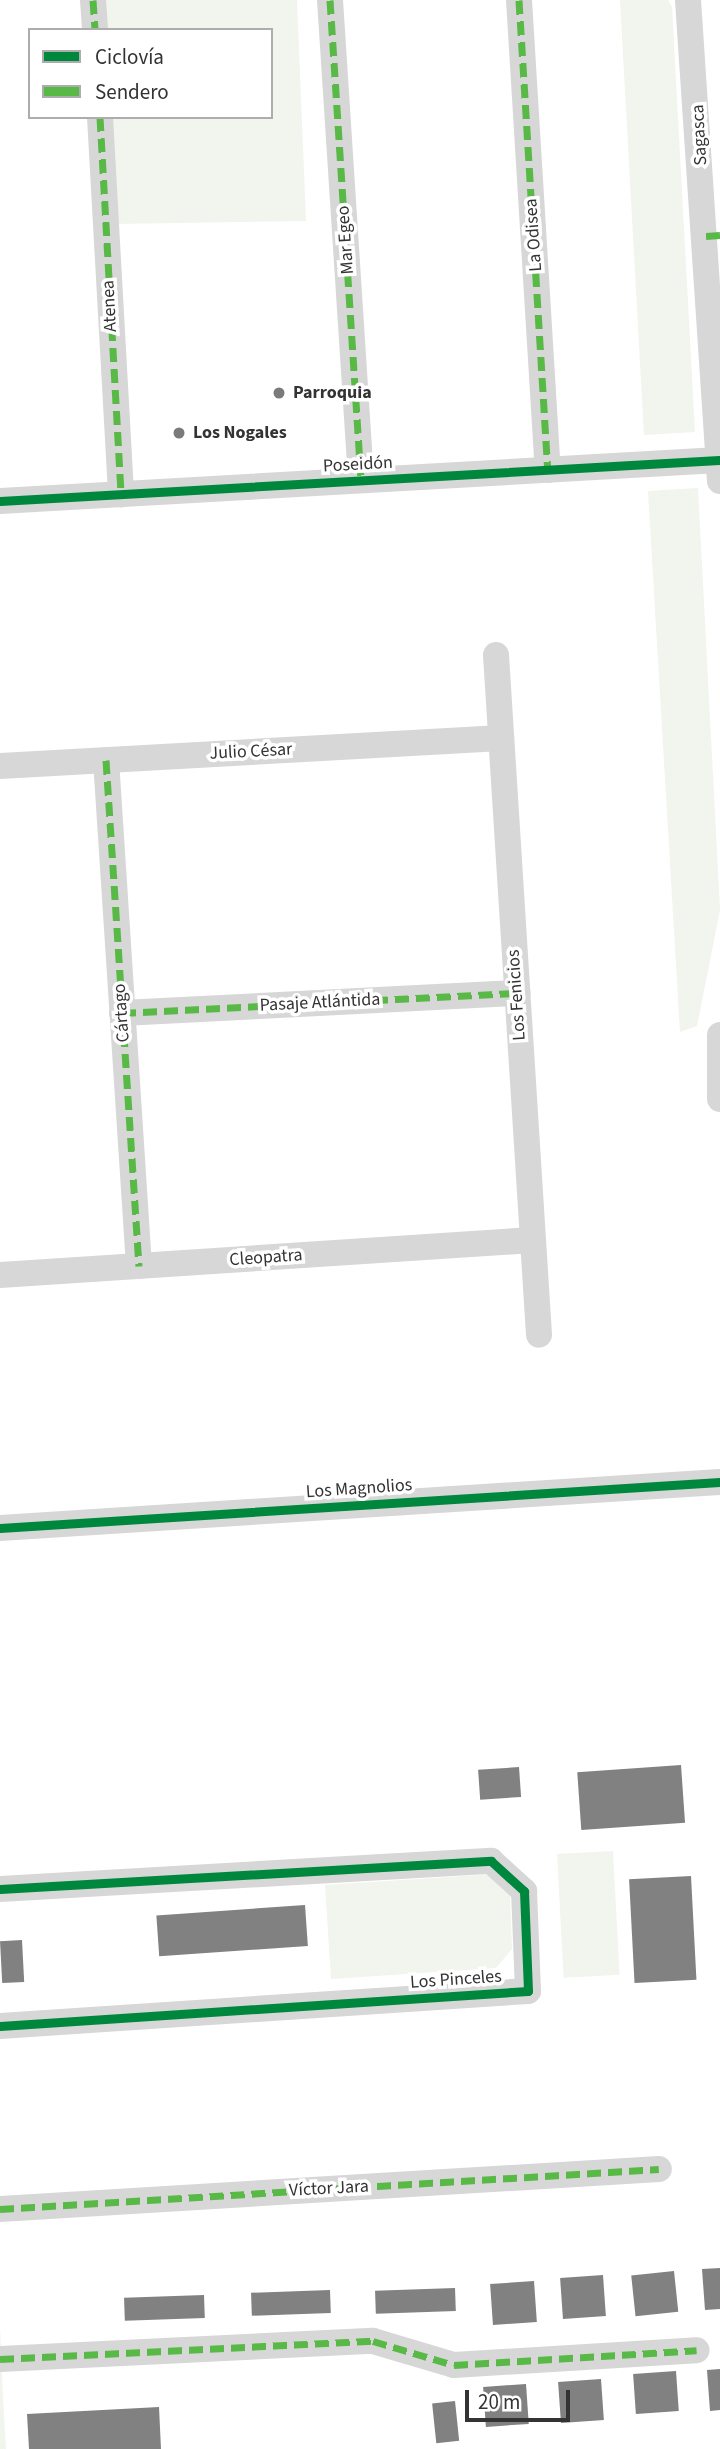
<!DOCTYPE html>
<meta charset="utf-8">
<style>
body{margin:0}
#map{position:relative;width:720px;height:2449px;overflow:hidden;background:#fff;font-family:"Source Sans 3",sans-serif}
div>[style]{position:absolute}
.green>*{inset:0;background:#f1f5ed;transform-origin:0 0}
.building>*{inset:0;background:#818181;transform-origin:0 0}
.minor>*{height:26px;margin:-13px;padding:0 13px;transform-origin:13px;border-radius:13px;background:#d7d7d7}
.quiet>*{height:7px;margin-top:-3.5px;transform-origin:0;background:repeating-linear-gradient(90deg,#58b947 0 14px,transparent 0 21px)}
.cycleway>*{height:9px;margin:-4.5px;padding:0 4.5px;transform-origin:4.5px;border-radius:4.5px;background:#00873e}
.dots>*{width:19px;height:19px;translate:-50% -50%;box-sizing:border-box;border:4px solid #fff;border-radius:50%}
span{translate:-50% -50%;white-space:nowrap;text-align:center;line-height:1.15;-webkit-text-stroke:7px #fff;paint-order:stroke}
.street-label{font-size:18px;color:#333}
.poi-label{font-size:18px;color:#333;font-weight:700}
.left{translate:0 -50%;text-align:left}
.legend{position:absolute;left:28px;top:28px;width:245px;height:91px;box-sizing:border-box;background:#fff;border:2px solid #adadad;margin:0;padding:9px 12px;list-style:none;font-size:21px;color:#333}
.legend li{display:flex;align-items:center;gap:14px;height:35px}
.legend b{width:35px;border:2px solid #adadad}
.scale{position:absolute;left:465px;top:2390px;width:105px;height:32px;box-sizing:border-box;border:4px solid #333;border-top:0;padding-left:9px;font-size:21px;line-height:24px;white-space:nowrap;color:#333;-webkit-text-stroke:5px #fff;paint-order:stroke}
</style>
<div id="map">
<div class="green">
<i style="clip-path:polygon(104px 0,297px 0,306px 221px,112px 224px,108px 117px,271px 117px,271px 30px,105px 30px)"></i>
<i style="clip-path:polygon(620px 0,668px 0,672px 7px,695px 432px,644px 435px)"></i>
<i style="clip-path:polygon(698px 488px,720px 910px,697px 1026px,680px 1032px,648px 491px)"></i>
<i style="left:613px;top:1851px;width:124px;height:56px;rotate:87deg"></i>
<i style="clip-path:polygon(495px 1874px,510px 1894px,512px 1949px,496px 1968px,331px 1979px,325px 1885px)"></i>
<i style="clip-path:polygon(0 2327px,3px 2397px,6px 2449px,0 2449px)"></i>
</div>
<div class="building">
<i style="left:681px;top:1765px;width:58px;height:104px;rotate:86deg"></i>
<i style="left:519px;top:1767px;width:30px;height:41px;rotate:86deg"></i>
<i style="left:691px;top:1876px;width:104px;height:62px;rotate:87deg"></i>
<i style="left:305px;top:1905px;width:41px;height:149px;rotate:86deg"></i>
<i style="left:22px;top:1940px;width:42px;height:22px;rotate:87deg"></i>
<i style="clip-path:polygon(720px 2268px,720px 2309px,705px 2310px,702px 2269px)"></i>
<i style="left:674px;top:2271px;width:41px;height:43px;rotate:84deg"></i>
<i style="left:603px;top:2275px;width:41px;height:43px;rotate:86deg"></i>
<i style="left:534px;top:2281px;width:41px;height:44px;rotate:86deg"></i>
<i style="left:455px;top:2288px;width:23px;height:80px;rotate:88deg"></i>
<i style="left:330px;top:2290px;width:23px;height:79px;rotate:88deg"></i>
<i style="left:204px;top:2295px;width:23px;height:80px;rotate:88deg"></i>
<i style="clip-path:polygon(720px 2369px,720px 2410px,710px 2411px,707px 2370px)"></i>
<i style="left:676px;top:2371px;width:40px;height:43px;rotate:86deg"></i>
<i style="left:601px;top:2379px;width:41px;height:43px;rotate:86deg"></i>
<i style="left:526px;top:2384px;width:40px;height:43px;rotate:86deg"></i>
<i style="left:455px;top:2401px;width:40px;height:23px;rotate:84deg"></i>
<i style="clip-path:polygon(159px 2407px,161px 2449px,29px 2449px,27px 2414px)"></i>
</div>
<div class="minor">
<i style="left:93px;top:0;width:30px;rotate:86deg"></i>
<i style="left:330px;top:0;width:481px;rotate:86.3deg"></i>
<i style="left:519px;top:0;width:471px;rotate:86.5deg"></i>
<i style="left:688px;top:0;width:482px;rotate:86.2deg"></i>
<i style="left:100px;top:117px;width:378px;rotate:86.8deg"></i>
<i style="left:0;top:501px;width:720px;rotate:-3.26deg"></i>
<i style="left:496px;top:655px;width:681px;rotate:86.38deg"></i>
<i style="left:106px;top:760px;width:507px;rotate:86.27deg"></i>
<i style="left:0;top:766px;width:502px;rotate:-3.2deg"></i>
<i style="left:122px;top:1013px;width:396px;rotate:-2.9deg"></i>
<i style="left:720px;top:1035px;width:64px;rotate:90deg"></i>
<i style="left:0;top:1275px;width:534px;rotate:-3.76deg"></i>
<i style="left:0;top:1528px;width:721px;rotate:-3.66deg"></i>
<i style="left:0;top:1889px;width:492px;rotate:-3.3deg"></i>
<i style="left:491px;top:1861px;width:45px;rotate:42.3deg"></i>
<i style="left:524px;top:1891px;width:100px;rotate:87.7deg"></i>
<i style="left:528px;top:1991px;width:529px;rotate:176.21deg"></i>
<i style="left:0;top:2209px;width:660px;rotate:-3.47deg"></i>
<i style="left:0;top:2359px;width:373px;rotate:-2.8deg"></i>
<i style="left:373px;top:2341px;width:84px;rotate:16.5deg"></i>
<i style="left:454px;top:2365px;width:243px;rotate:-3.5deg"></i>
</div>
<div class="quiet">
<i style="left:93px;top:0;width:30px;rotate:86deg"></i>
<i style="left:330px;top:0;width:481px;rotate:86.3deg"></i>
<i style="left:519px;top:0;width:471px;rotate:86.5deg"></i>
<i style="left:100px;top:117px;width:378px;rotate:86.8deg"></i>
<i style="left:706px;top:236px;width:14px;rotate:-4deg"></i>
<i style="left:106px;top:760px;width:507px;rotate:86.27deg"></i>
<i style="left:122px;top:1013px;width:396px;rotate:-2.9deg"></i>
<i style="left:0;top:2209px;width:660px;rotate:-3.47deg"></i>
<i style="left:0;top:2359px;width:373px;rotate:-2.8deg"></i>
<i style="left:373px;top:2341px;width:84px;rotate:16.5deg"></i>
<i style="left:454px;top:2365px;width:243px;rotate:-3.5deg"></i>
</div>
<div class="cycleway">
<i style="left:0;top:501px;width:720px;rotate:-3.26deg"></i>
<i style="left:0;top:1528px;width:721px;rotate:-3.66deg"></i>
<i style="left:0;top:1889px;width:492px;rotate:-3.3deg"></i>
<i style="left:491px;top:1861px;width:45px;rotate:42.3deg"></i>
<i style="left:524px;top:1891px;width:100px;rotate:87.7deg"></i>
<i style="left:528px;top:1991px;width:529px;rotate:176.21deg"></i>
</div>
<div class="dots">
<i style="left:279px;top:393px;background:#7a7a7a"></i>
<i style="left:179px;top:433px;background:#7a7a7a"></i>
</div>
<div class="street-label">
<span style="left:700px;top:135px;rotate:-93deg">Sagasca</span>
<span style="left:534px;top:235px;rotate:-94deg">La Odisea</span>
<span style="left:346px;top:240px;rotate:-94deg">Mar Egeo</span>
<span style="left:110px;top:306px;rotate:-93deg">Atenea</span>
<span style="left:358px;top:465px;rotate:-3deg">Poseidón</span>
<span style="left:251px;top:752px;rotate:-3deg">Julio César</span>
<span style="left:517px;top:995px;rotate:-94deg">Los Fenicios</span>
<span style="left:320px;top:1003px;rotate:-3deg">Pasaje Atlántida</span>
<span style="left:122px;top:1013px;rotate:-94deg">Cártago</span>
<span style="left:266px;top:1258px;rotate:-4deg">Cleopatra</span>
<span style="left:359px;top:1489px;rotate:-4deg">Los Magnolios</span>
<span style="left:456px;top:1980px;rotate:-4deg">Los Pinceles</span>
<span style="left:329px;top:2189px;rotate:-3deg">Víctor Jara</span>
</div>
<div class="poi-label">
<span class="left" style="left:293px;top:393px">Parroquia</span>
<span class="left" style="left:193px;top:433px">Los Nogales</span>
</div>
<ul class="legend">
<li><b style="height:9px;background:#00873e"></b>Ciclovía</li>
<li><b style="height:9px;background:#58b947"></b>Sendero</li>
</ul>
<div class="scale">20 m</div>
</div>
